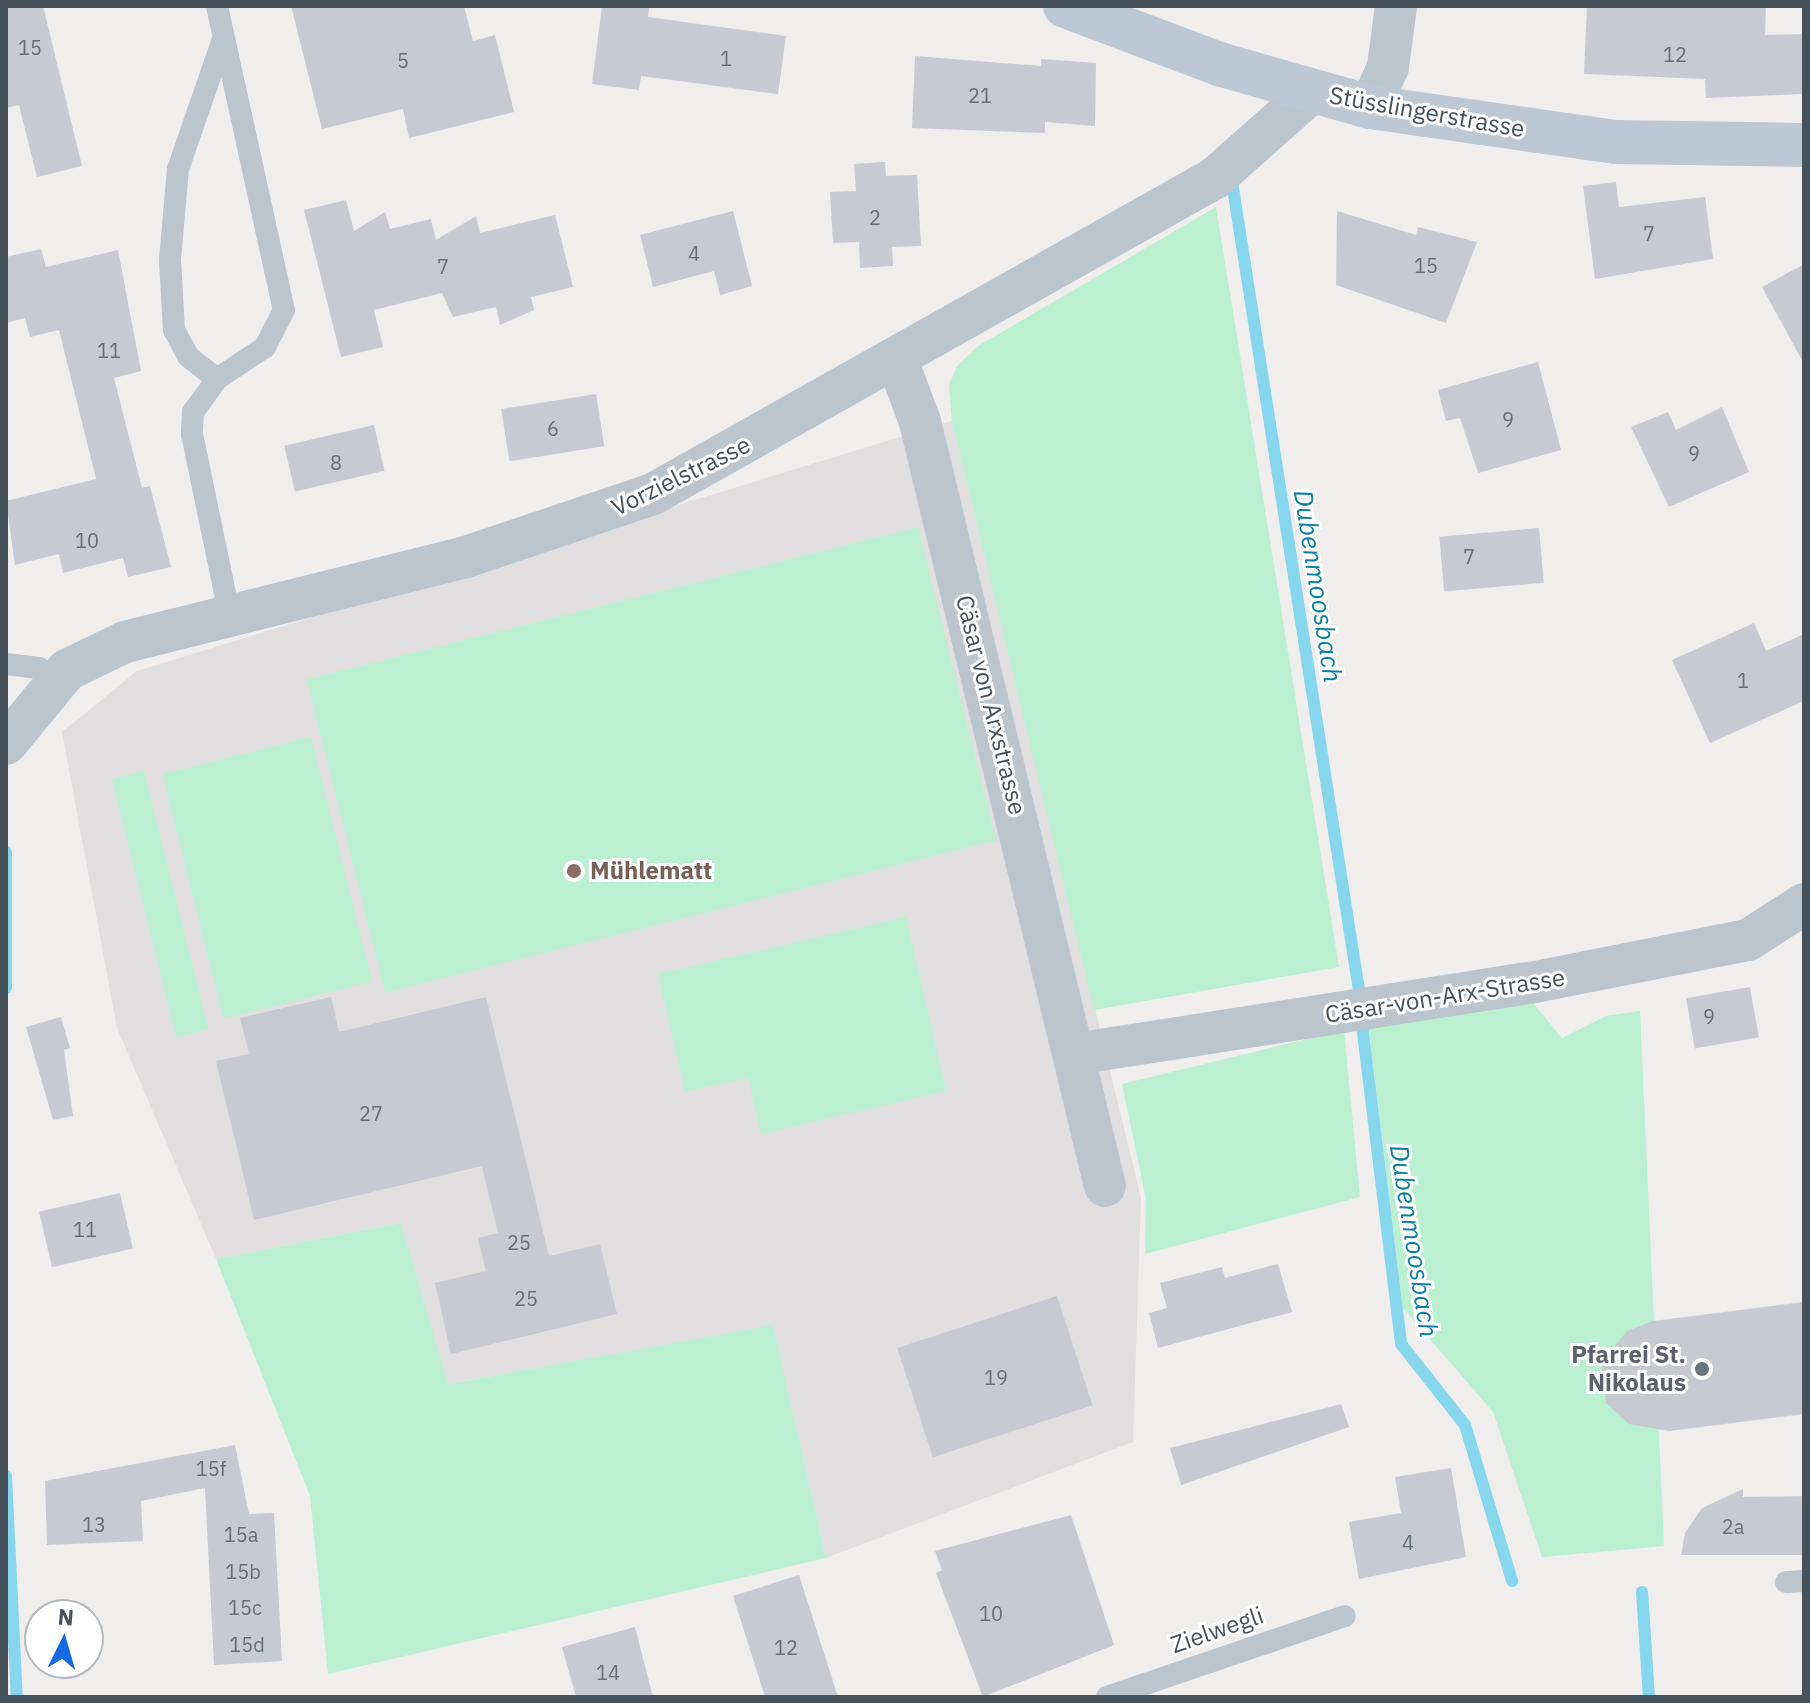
<!DOCTYPE html>
<meta charset="utf-8">
<style>
body{margin:0}
#map{position:relative;width:1810px;height:1703px;overflow:hidden;background:#f0eded;font-family:"IBM Plex Sans",sans-serif}
div>[style]{position:absolute}
.education>*{inset:0;background:#e1dedf}
.green>*{inset:0;background:#baf0d0;transform-origin:0 0}
.stream>*{height:12px;margin:-6px;padding:0 6px;transform-origin:6px;border-radius:6px;background:#86d6ee}
.building>*{inset:0;background:#c7cad0;transform-origin:0 0}
.lane>*{height:22px;margin:-11px;padding:0 11px;transform-origin:11px;border-radius:11px;background:#bbc5cd}
.street>*{height:42px;margin:-21px;padding:0 21px;transform-origin:21px;border-radius:21px;background:#bbc5cd}
.secondary>*{height:44px;margin:-22px;padding:0 22px;transform-origin:22px;border-radius:22px;background:#bdc8d5}
.dots>*{width:22px;height:22px;translate:-50% -50%;box-sizing:border-box;border:4px solid #fff;border-radius:50%}
span{translate:-50% -50%;white-space:nowrap;text-align:center;line-height:1.15;-webkit-text-stroke:6px #fff;paint-order:stroke}
.number-label{font-size:20px;color:#666f78}
.number-label span{-webkit-text-stroke-width:0}
.street-label{font-size:24px;color:#45515b}
.education-label{font-size:24px;color:#785e54;font-weight:700}
.left{translate:0 -50%;text-align:left}
.worship-label{font-size:24px;color:#5b616d;font-weight:700}
.right{translate:-100% -50%;text-align:right}
.water-label{font-size:26px;color:#0980a3;font-style:italic}
.frame{position:absolute;inset:0;border:8px solid #45515b;pointer-events:none}
.north{position:absolute;left:24px;top:1599px;width:80px;height:80px;box-sizing:border-box;background:#fff;border:2px solid #b5b9bd;border-radius:50%;rotate:5deg;font-size:22px;font-weight:700;line-height:32px;text-align:center;color:#45515b}
.north::after{content:'';display:block;margin:auto;width:28px;height:36px;background:#146be3;clip-path:polygon(50% 0,100% 100%,50% 72%,0 100%)}
</style>
<div id="map">
<div class="education">
<i style="clip-path:polygon(952px 421px,1141px 1198px,1133px 1442px,826px 1558px,773px 1326px,447px 1384px,401px 1223px,216px 1259px,117px 1028px,62px 732px,137px 671px)"></i>
</div>
<div class="green">
<i style="clip-path:polygon(1216px 207px,1339px 967px,1094px 1010px,952px 421px,949px 385px,957px 366px,978px 346px)"></i>
<i style="left:918px;top:527px;width:323px;height:630px;rotate:76deg"></i>
<i style="left:311px;top:737px;width:252px;height:153px;rotate:76deg"></i>
<i style="left:144px;top:771px;width:266px;height:33px;rotate:76deg"></i>
<i style="clip-path:polygon(906px 917px,946px 1091px,761px 1134px,748px 1078px,685px 1092px,658px 974px)"></i>
<i style="clip-path:polygon(1524px 992px,1562px 1038px,1606px 1016px,1640px 1011px,1664px 1546px,1542px 1557px,1493px 1412px,1403px 1308px,1368px 1023px)"></i>
<i style="clip-path:polygon(1344px 1030px,1360px 1197px,1145px 1254px,1146px 1199px,1122px 1084px)"></i>
<i style="clip-path:polygon(401px 1223px,448px 1384px,773px 1325px,826px 1558px,328px 1674px,310px 1496px,216px 1259px)"></i>
</div>
<div class="stream">
<i style="left:1232px;top:182px;width:825px;rotate:81.07deg"></i>
<i style="left:6px;top:852px;width:136px;rotate:90deg"></i>
<i style="left:1362px;top:1025px;width:321px;rotate:83deg"></i>
<i style="left:1401px;top:1344px;width:103px;rotate:51.7deg"></i>
<i style="left:1465px;top:1425px;width:163px;rotate:73.2deg"></i>
<i style="left:6px;top:1476px;width:221px;rotate:87.2deg"></i>
<i style="left:1642px;top:1592px;width:105px;rotate:86.2deg"></i>
</div>
<div class="building">
<i style="clip-path:polygon(6px 6px,43px 6px,82px 166px,37px 177px,19px 105px,6px 108px)"></i>
<i style="clip-path:polygon(291px 6px,464px 6px,473px 41px,495px 35px,514px 112px,409px 138px,403px 109px,322px 129px)"></i>
<i style="clip-path:polygon(602px 6px,649px 6px,648px 17px,786px 36px,778px 94px,641px 76px,639px 90px,592px 84px)"></i>
<i style="clip-path:polygon(1587px 6px,1766px 6px,1765px 35px,1804px 34px,1804px 94px,1706px 98px,1705px 79px,1584px 74px)"></i>
<i style="clip-path:polygon(915px 56px,1041px 66px,1041px 59px,1096px 63px,1095px 126px,1045px 122px,1045px 133px,912px 128px)"></i>
<i style="clip-path:polygon(885px 162px,886px 176px,917px 175px,921px 246px,892px 247px,893px 266px,860px 268px,859px 242px,833px 243px,830px 192px,856px 191px,854px 164px)"></i>
<i style="clip-path:polygon(1616px 182px,1619px 207px,1705px 197px,1713px 259px,1595px 279px,1583px 186px)"></i>
<i style="clip-path:polygon(346px 200px,354px 231px,385px 212px,390px 229px,431px 219px,436px 240px,476px 216px,480px 233px,555px 215px,573px 287px,531px 297px,534px 310px,500px 325px,496px 307px,453px 317px,442px 293px,374px 310px,383px 347px,341px 357px,304px 210px)"></i>
<i style="clip-path:polygon(733px 211px,752px 286px,720px 295px,714px 271px,653px 287px,640px 235px)"></i>
<i style="clip-path:polygon(1337px 211px,1416px 235px,1418px 227px,1477px 242px,1446px 323px,1336px 285px)"></i>
<i style="clip-path:polygon(41px 249px,46px 267px,118px 250px,141px 371px,114px 378px,142px 488px,150px 486px,171px 567px,128px 577px,123px 558px,63px 573px,59px 554px,15px 565px,6px 501px,96px 479px,59px 330px,30px 337px,25px 318px,6px 323px,6px 257px)"></i>
<i style="clip-path:polygon(1804px 264px,1804px 364px,1762px 287px)"></i>
<i style="clip-path:polygon(1538px 362px,1561px 450px,1478px 473px,1460px 418px,1446px 421px,1438px 390px)"></i>
<i style="left:596px;top:394px;width:53px;height:96px;rotate:81deg"></i>
<i style="clip-path:polygon(1722px 407px,1749px 472px,1669px 507px,1631px 427px,1668px 412px,1676px 430px)"></i>
<i style="left:374px;top:425px;width:47px;height:92px;rotate:77deg"></i>
<i style="left:1539px;top:528px;width:55px;height:100px;rotate:85deg"></i>
<i style="clip-path:polygon(1754px 623px,1766px 651px,1804px 634px,1804px 701px,1710px 743px,1672px 660px)"></i>
<i style="left:1750px;top:987px;width:51px;height:65px;rotate:80deg"></i>
<i style="clip-path:polygon(331px 997px,339px 1032px,486px 997px,549px 1256px,600px 1244px,617px 1314px,451px 1354px,435px 1283px,486px 1271px,478px 1238px,498px 1233px,482px 1166px,254px 1220px,216px 1061px,249px 1054px,240px 1018px)"></i>
<i style="clip-path:polygon(61px 1017px,70px 1048px,64px 1050px,73px 1116px,53px 1120px,26px 1027px)"></i>
<i style="left:120px;top:1193px;width:57px;height:83px;rotate:77deg"></i>
<i style="clip-path:polygon(1278px 1264px,1292px 1312px,1158px 1348px,1149px 1313px,1167px 1308px,1160px 1283px,1222px 1267px,1225px 1278px)"></i>
<i style="left:1057px;top:1296px;width:115px;height:168px;rotate:72deg"></i>
<i style="clip-path:polygon(1804px 1302px,1804px 1414px,1669px 1431px,1629px 1424px,1606px 1403px,1601px 1363px,1627px 1331px,1653px 1321px)"></i>
<i style="clip-path:polygon(1341px 1404px,1349px 1427px,1181px 1485px,1170px 1448px)"></i>
<i style="clip-path:polygon(235px 1445px,249px 1514px,274px 1513px,282px 1661px,214px 1665px,205px 1488px,141px 1501px,143px 1541px,47px 1545px,45px 1481px)"></i>
<i style="clip-path:polygon(1451px 1468px,1466px 1557px,1359px 1579px,1349px 1522px,1401px 1513px,1395px 1477px)"></i>
<i style="clip-path:polygon(1743px 1489px,1743px 1497px,1804px 1496px,1804px 1555px,1681px 1555px,1685px 1533px,1702px 1508px)"></i>
<i style="clip-path:polygon(1071px 1515px,1114px 1645px,983px 1697px,936px 1573px,942px 1570px,935px 1551px)"></i>
<i style="clip-path:polygon(799px 1575px,838px 1697px,765px 1697px,733px 1596px)"></i>
<i style="clip-path:polygon(635px 1627px,653px 1697px,576px 1697px,562px 1647px)"></i>
</div>
<div class="lane">
<i style="left:217px;top:6px;width:311px;rotate:77.6deg"></i>
<i style="left:284px;top:310px;width:42px;rotate:117.2deg"></i>
<i style="left:265px;top:347px;width:58px;rotate:146.3deg"></i>
<i style="left:217px;top:379px;width:41px;rotate:126deg"></i>
<i style="left:193px;top:412px;width:22px;rotate:93deg"></i>
<i style="left:192px;top:434px;width:188px;rotate:78.3deg"></i>
<i style="left:217px;top:379px;width:37px;rotate:-142deg"></i>
<i style="left:188px;top:356px;width:30px;rotate:-118deg"></i>
<i style="left:174px;top:330px;width:70px;rotate:-93.3deg"></i>
<i style="left:170px;top:260px;width:91px;rotate:-85deg"></i>
<i style="left:178px;top:169px;width:138px;rotate:-70.9deg"></i>
<i style="left:6px;top:664px;width:33px;rotate:7deg"></i>
<i style="left:39px;top:668px;width:20px;rotate:33deg"></i>
<i style="left:1786px;top:1582px;width:18px;rotate:-3deg"></i>
<i style="left:1107px;top:1697px;width:251px;rotate:-18.8deg"></i>
</div>
<div class="street">
<i style="left:1370px;top:107px;width:44px;rotate:-65.8deg"></i>
<i style="left:1388px;top:67px;width:62px;rotate:-82.5deg"></i>
<i style="left:897px;top:360px;width:66px;rotate:69.6deg"></i>
<i style="left:920px;top:422px;width:786px;rotate:76.39deg"></i>
<i style="left:6px;top:744px;width:96px;rotate:-50.5deg"></i>
<i style="left:67px;top:670px;width:64px;rotate:-25.8deg"></i>
<i style="left:125px;top:642px;width:351px;rotate:-14deg"></i>
<i style="left:466px;top:557px;width:197px;rotate:-18.6deg"></i>
<i style="left:653px;top:494px;width:645px;rotate:-29.35deg"></i>
<i style="left:1215px;top:178px;width:131px;rotate:-41.6deg"></i>
<i style="left:1075px;top:1054px;width:466px;rotate:-8.9deg"></i>
<i style="left:1535px;top:982px;width:217px;rotate:-11.2deg"></i>
<i style="left:1748px;top:940px;width:67px;rotate:-32.7deg"></i>
</div>
<div class="secondary">
<i style="left:1065px;top:6px;width:165px;rotate:20.6deg"></i>
<i style="left:1219px;top:64px;width:157px;rotate:15.9deg"></i>
<i style="left:1370px;top:107px;width:248px;rotate:8.1deg"></i>
<i style="left:1616px;top:142px;width:188px;rotate:0.9deg"></i>
</div>
<div class="dots">
<i style="left:574px;top:871px;background:#8d6e63"></i>
<i style="left:1702px;top:1369px;background:#6b7280"></i>
</div>
<div class="number-label">
<span style="left:30px;top:47px">15</span>
<span style="left:1675px;top:54px">12</span>
<span style="left:726px;top:58px">1</span>
<span style="left:403px;top:60px">5</span>
<span style="left:980px;top:95px">21</span>
<span style="left:875px;top:217px">2</span>
<span style="left:1649px;top:233px">7</span>
<span style="left:694px;top:253px">4</span>
<span style="left:1426px;top:265px">15</span>
<span style="left:443px;top:266px">7</span>
<span style="left:109px;top:350px">11</span>
<span style="left:1508px;top:419px">9</span>
<span style="left:553px;top:428px">6</span>
<span style="left:1694px;top:453px">9</span>
<span style="left:336px;top:462px">8</span>
<span style="left:87px;top:540px">10</span>
<span style="left:1469px;top:556px">7</span>
<span style="left:1743px;top:680px">1</span>
<span style="left:1709px;top:1016px">9</span>
<span style="left:371px;top:1113px">27</span>
<span style="left:85px;top:1229px">11</span>
<span style="left:519px;top:1242px">25</span>
<span style="left:526px;top:1298px">25</span>
<span style="left:996px;top:1377px">19</span>
<span style="left:211px;top:1468px">15f</span>
<span style="left:94px;top:1524px">13</span>
<span style="left:1733px;top:1526px">2a</span>
<span style="left:241px;top:1534px">15a</span>
<span style="left:1408px;top:1542px">4</span>
<span style="left:243px;top:1571px">15b</span>
<span style="left:245px;top:1607px">15c</span>
<span style="left:991px;top:1613px">10</span>
<span style="left:247px;top:1644px">15d</span>
<span style="left:786px;top:1647px">12</span>
<span style="left:608px;top:1672px">14</span>
</div>
<div class="street-label">
<span style="left:1427px;top:112px;rotate:10deg">Stüsslingerstrasse</span>
<span style="left:681px;top:476px;rotate:-26deg">Vorzielstrasse</span>
<span style="left:991px;top:705px;rotate:76deg">Cäsar von Arxstrasse</span>
<span style="left:1445px;top:996px;rotate:-9deg">Cäsar-von-Arx-Strasse</span>
<span style="left:1217px;top:1630px;rotate:-19deg">Zielwegli</span>
</div>
<div class="education-label">
<span class="left" style="left:590px;top:871px">Mühlematt</span>
</div>
<div class="worship-label">
<span class="right" style="left:1686px;top:1369px">Pfarrei St.<br>Nikolaus</span>
</div>
<div class="water-label">
<span style="left:1318px;top:586px;rotate:81deg">Dubenmoosbach</span>
<span style="left:1414px;top:1241px;rotate:81deg">Dubenmoosbach</span>
</div>
<div class="frame"></div>
<div class="north">N</div>
</div>
